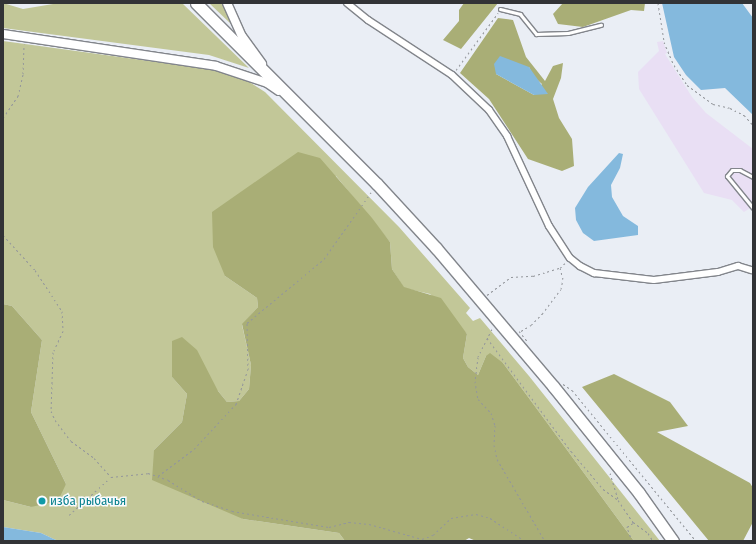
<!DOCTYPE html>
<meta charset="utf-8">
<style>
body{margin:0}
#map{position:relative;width:756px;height:544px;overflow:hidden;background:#eaeef5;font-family:"Fira Sans Condensed",sans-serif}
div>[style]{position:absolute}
.industrial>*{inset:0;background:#e9dff4}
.green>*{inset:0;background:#c2c798}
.forest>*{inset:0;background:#a9ae76}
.water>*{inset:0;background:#84b9dd}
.path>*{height:1px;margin-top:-0.5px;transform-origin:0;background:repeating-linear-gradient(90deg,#93969b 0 2px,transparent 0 5px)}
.roads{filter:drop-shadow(1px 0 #82858b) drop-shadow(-1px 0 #82858b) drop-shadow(0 1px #82858b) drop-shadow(0 -1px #82858b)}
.lane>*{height:3px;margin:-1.5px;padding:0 1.5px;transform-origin:1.5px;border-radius:1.5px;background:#fff}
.street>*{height:6px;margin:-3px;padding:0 3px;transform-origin:3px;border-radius:3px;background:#fff}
.secondary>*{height:8px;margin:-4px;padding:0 4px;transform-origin:4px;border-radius:4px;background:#fff}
.highway>*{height:11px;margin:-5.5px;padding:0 5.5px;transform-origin:5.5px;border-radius:5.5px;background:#fff}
.dots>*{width:11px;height:11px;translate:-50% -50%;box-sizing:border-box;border:2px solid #fafbfe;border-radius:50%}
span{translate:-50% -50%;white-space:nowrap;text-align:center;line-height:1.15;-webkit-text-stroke:3px #fafbfe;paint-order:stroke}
.culture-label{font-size:13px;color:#0d838f}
.left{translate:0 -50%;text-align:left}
.frame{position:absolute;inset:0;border:4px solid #323336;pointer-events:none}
</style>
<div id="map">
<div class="industrial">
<i style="clip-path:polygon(663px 41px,667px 53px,665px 54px,692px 97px,706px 113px,753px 149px,753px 206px,744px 212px,732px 200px,704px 193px,639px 89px,638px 72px,659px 51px,657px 42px)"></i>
</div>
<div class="green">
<i style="clip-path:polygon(3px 3px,23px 9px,59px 3px,182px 3px,249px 68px,209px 55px,3px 28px)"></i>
<i style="clip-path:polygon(209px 3px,224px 3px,231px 24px)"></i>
<i style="clip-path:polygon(3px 41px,215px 70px,243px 78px,265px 92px,399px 227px,470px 308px,466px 313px,473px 321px,480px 318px,529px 376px,660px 541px,634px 541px,503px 363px,486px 356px,478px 375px,468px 367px,463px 358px,467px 334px,430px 294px,404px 288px,392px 269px,390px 242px,336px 176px,225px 276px,257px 298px,258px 307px,242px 325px,251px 365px,249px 389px,239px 401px,227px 402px,218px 391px,172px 377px,187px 394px,182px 422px,154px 450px,243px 519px,339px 533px,345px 541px,58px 541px,41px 533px,3px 527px,3px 500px,31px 507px,66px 484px,31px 412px,42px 340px,12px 306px,3px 304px)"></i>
</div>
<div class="forest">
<i style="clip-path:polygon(464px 3px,498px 3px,461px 49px,443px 40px,459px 21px,459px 10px)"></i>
<i style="clip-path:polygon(563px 3px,645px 3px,644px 11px,631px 10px,583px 27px,558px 24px,553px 14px)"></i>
<i style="clip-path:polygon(evenodd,498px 18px,513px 20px,526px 57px,545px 81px,553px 66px,563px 63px,561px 78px,553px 99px,559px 118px,572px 139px,574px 166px,562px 171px,528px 159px,489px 99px,460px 73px,498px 18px,529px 67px,534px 77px,542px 84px,534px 95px,496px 74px,529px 67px)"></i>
<i style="clip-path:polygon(298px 152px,320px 158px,372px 218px,390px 242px,392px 269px,404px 287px,441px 298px,467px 334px,463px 358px,468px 367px,478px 375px,486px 356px,490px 353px,503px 363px,634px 541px,476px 541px,469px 538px,464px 541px,345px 541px,339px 533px,243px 519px,152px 480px,154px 450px,182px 422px,187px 394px,172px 377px,172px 341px,182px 337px,197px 350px,218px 391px,227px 402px,239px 401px,249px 389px,251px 365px,242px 324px,258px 307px,257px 298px,225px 276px,213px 247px,212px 212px)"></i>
<i style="clip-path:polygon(3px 304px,12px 306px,42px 340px,31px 412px,66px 484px,58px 501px,31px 507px,3px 500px)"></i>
<i style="clip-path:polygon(614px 374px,670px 402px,688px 426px,657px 432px,750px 483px,753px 488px,753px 522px,743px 541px,709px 541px,582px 387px)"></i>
</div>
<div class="water">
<i style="clip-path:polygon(662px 3px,742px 3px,753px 18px,753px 115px,725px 88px,701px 90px,686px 75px,674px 57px)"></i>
<i style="clip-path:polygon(500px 56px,529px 67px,548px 94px,534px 95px,496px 74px,494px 64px)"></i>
<i style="clip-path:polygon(619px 153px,623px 154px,620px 168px,611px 185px,612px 197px,623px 216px,638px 226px,638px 235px,594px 241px,583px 233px,576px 220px,575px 208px,588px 187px)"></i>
<i style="clip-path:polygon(3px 527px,41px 533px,58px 541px,3px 541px)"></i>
</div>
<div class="path">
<i style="left:658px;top:3px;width:39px;rotate:81deg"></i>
<i style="left:664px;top:42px;width:25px;rotate:67deg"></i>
<i style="left:674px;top:65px;width:24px;rotate:57deg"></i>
<i style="left:687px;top:85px;width:32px;rotate:36deg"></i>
<i style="left:713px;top:104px;width:17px;rotate:13deg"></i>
<i style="left:730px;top:108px;width:16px;rotate:27deg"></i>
<i style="left:744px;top:115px;width:13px;rotate:48deg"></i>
<i style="left:456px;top:70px;width:71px;rotate:-53.6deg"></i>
<i style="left:3px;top:118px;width:27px;rotate:-56deg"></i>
<i style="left:18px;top:96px;width:23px;rotate:-77deg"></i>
<i style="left:23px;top:74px;width:30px;rotate:-88deg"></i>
<i style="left:3px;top:235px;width:47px;rotate:47.6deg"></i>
<i style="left:35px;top:270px;width:49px;rotate:56.6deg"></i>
<i style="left:62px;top:311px;width:20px;rotate:87deg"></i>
<i style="left:63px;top:331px;width:23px;rotate:115deg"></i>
<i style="left:53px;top:352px;width:59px;rotate:91.9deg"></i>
<i style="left:51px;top:411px;width:10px;rotate:66deg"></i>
<i style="left:55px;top:420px;width:26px;rotate:53deg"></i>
<i style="left:71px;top:441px;width:29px;rotate:36deg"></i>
<i style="left:94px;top:458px;width:25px;rotate:48deg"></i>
<i style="left:111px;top:477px;width:37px;rotate:-6deg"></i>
<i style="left:148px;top:473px;width:21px;rotate:19deg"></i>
<i style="left:168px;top:480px;width:40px;rotate:32deg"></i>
<i style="left:202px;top:501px;width:32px;rotate:18deg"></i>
<i style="left:232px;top:511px;width:98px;rotate:9.4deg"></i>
<i style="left:329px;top:527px;width:21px;rotate:-14deg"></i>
<i style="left:349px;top:522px;width:20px;rotate:6deg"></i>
<i style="left:369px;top:524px;width:55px;rotate:15.8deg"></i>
<i style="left:422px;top:539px;width:12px;rotate:-20deg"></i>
<i style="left:433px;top:535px;width:25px;rotate:-43deg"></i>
<i style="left:451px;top:518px;width:25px;rotate:-9deg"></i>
<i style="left:476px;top:514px;width:15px;rotate:16deg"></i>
<i style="left:490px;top:518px;width:42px;rotate:33.3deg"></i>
<i style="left:487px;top:295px;width:30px;rotate:-37deg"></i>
<i style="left:511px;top:277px;width:22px;rotate:-3deg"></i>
<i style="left:533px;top:276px;width:28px;rotate:-17deg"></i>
<i style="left:560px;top:268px;width:7px;rotate:-45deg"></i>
<i style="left:492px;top:329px;width:31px;rotate:117deg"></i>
<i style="left:478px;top:357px;width:24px;rotate:97deg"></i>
<i style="left:475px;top:381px;width:18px;rotate:81deg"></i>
<i style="left:478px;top:399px;width:19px;rotate:47deg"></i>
<i style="left:491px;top:413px;width:13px;rotate:72deg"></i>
<i style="left:495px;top:425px;width:20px;rotate:93deg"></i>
<i style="left:494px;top:445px;width:14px;rotate:78deg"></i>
<i style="left:497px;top:459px;width:95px;rotate:59.7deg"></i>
<i style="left:519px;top:331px;width:14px;rotate:51deg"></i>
<i style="left:521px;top:331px;width:12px;rotate:-31deg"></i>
<i style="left:531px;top:325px;width:16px;rotate:-45deg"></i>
<i style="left:542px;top:314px;width:31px;rotate:-53deg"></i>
<i style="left:561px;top:289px;width:10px;rotate:-79deg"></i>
<i style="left:563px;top:279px;width:11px;rotate:-105deg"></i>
<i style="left:487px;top:338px;width:141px;rotate:53.4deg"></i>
<i style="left:571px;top:451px;width:50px;rotate:49.9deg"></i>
<i style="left:603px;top:489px;width:19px;rotate:36deg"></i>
<i style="left:563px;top:384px;width:11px;rotate:34deg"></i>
<i style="left:572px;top:390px;width:195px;rotate:50.6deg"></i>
<i style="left:610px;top:473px;width:28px;rotate:73deg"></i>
<i style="left:618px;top:500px;width:27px;rotate:56deg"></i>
<i style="left:633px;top:522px;width:19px;rotate:36deg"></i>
<i style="left:648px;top:533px;width:9px;rotate:58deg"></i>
<i style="left:158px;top:476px;width:45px;rotate:-36.9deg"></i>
<i style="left:194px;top:449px;width:62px;rotate:-47deg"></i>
<i style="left:236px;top:404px;width:36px;rotate:-71deg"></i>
<i style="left:248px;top:370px;width:47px;rotate:-91.2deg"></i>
<i style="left:247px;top:323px;width:100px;rotate:-39.7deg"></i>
<i style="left:324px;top:259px;width:83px;rotate:-54.8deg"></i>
<i style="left:69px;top:515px;width:55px;rotate:-42.1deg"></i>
<i style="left:632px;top:541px;width:15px;rotate:-110deg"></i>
<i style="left:627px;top:527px;width:7px;rotate:-34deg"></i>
</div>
<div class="roads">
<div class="lane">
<i style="left:500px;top:9px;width:21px;rotate:14deg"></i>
<i style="left:520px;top:14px;width:26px;rotate:51deg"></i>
<i style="left:536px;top:34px;width:32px;rotate:-2deg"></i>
<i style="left:568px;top:33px;width:34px;rotate:-14deg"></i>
<i style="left:753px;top:177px;width:15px;rotate:-152deg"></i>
<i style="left:740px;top:170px;width:8px;rotate:180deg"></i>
<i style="left:732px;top:170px;width:8px;rotate:130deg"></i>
<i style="left:727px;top:176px;width:41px;rotate:50.9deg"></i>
</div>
<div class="street">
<i style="left:347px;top:3px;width:27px;rotate:39deg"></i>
<i style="left:368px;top:20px;width:100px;rotate:33.2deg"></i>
<i style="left:452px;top:75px;width:51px;rotate:43.4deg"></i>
<i style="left:489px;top:110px;width:32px;rotate:55deg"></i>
<i style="left:507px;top:136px;width:99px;rotate:65deg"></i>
<i style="left:549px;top:226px;width:38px;rotate:57deg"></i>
<i style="left:570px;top:258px;width:13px;rotate:39deg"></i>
<i style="left:580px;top:266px;width:16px;rotate:27deg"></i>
<i style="left:594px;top:273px;width:60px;rotate:6.7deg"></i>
<i style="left:654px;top:280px;width:64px;rotate:-7.1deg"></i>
<i style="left:718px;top:272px;width:21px;rotate:-17deg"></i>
<i style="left:738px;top:266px;width:14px;rotate:17deg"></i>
</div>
<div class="secondary">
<i style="left:227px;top:3px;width:36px;rotate:66deg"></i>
<i style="left:242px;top:36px;width:34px;rotate:54deg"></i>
<i style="left:3px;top:34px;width:215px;rotate:8.5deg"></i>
<i style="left:216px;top:66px;width:54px;rotate:18.4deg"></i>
<i style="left:267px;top:83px;width:14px;rotate:34deg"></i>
</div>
<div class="highway">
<i style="left:196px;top:3px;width:256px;rotate:45deg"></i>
<i style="left:377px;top:184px;width:87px;rotate:47.3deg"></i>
<i style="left:436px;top:248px;width:181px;rotate:49.7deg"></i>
<i style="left:553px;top:386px;width:137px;rotate:51.2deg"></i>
<i style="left:639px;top:493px;width:59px;rotate:54.7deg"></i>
</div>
</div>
<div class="dots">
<i style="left:42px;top:501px;background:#0f9aa8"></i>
</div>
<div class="culture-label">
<span class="left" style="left:50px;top:501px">изба рыбачья</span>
</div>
<div class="frame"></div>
</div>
